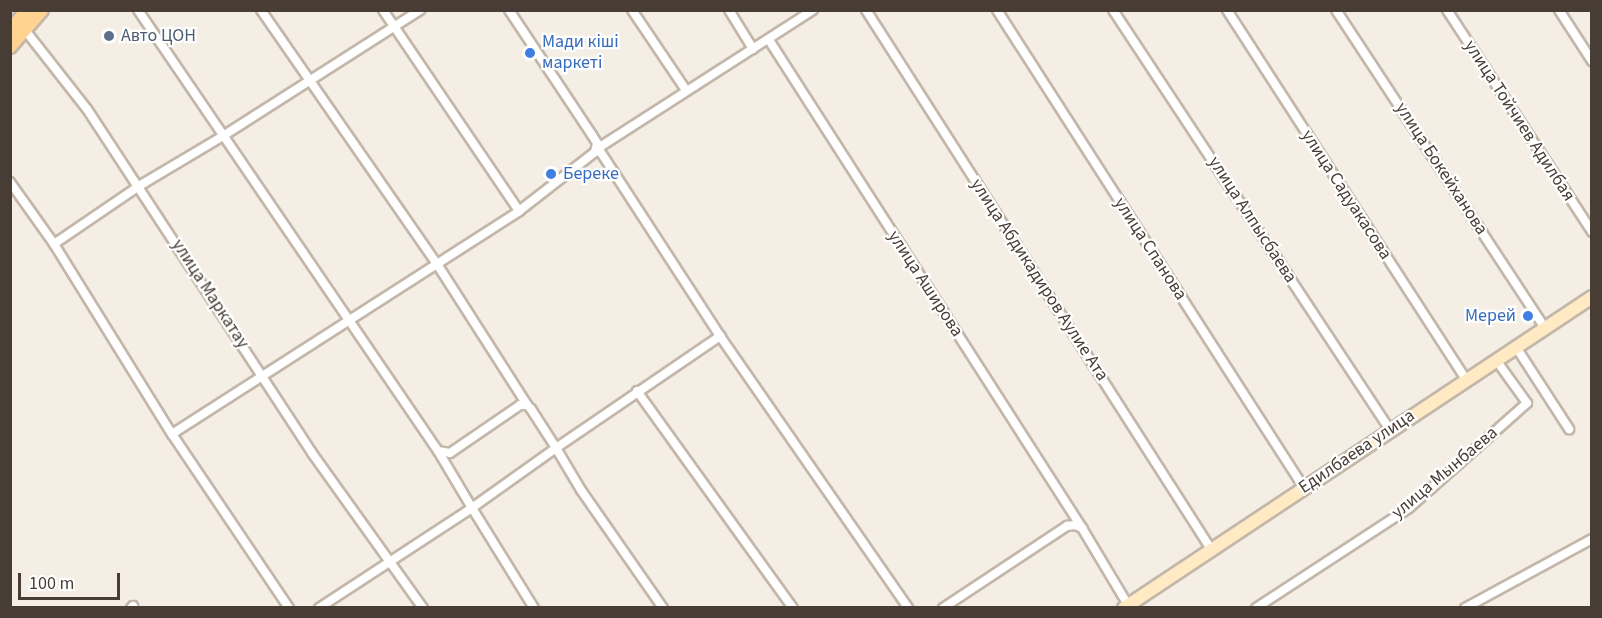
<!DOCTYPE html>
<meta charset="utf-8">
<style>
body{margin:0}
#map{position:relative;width:1602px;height:618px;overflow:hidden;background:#f4eee5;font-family:"Source Sans 3",sans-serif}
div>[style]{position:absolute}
.roads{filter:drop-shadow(2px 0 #c3b7aa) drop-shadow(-2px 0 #c3b7aa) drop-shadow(0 2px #c3b7aa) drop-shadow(0 -2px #c3b7aa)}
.street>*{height:8px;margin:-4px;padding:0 4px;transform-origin:4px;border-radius:4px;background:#fff}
.secondary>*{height:12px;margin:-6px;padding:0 6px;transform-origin:6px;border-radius:6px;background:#ffeac4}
.primary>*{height:12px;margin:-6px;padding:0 6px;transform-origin:6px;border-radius:6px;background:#ffd493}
.dots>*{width:16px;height:16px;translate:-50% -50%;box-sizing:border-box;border:3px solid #fff;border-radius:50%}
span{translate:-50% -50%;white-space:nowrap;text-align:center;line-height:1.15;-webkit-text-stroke:4.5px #fff;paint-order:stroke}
.service-label{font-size:18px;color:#4e5e75}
.left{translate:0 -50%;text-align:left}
.shop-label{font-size:18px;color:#366cbe}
.right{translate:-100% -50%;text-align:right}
.street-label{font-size:18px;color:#473d34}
.frame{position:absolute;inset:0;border:12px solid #473d34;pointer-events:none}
.scale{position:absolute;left:18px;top:573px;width:102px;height:27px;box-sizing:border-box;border:3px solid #473d34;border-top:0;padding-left:8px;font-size:18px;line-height:21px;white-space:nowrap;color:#473d34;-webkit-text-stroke:4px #fff;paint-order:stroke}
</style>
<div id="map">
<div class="roads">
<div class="street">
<i style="left:138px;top:10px;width:533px;rotate:55.77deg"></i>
<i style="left:438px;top:451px;width:12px;rotate:9deg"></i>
<i style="left:450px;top:453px;width:85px;rotate:-34.4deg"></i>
<i style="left:520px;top:405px;width:7px"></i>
<i style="left:527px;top:405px;width:6px;rotate:45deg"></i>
<i style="left:531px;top:409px;width:46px;rotate:57.3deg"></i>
<i style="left:556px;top:448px;width:103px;rotate:144.5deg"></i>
<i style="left:472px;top:508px;width:118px;rotate:58.2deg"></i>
<i style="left:261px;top:10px;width:309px;rotate:55.3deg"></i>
<i style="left:437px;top:264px;width:167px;rotate:57.4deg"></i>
<i style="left:383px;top:10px;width:243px;rotate:55.9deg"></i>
<i style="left:632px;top:10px;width:97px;rotate:56deg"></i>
<i style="left:729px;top:10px;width:46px;rotate:58.4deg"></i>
<i style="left:813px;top:10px;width:255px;rotate:147.3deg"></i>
<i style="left:598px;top:148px;width:224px;rotate:57deg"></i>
<i style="left:720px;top:336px;width:331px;rotate:55.3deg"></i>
<i style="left:866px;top:10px;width:640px;rotate:57.38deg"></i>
<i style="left:997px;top:10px;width:568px;rotate:57.29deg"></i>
<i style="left:1113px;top:10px;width:503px;rotate:56.59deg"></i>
<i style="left:1227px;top:10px;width:440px;rotate:57.1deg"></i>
<i style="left:1336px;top:10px;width:381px;rotate:56.7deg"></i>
<i style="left:1447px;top:10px;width:265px;rotate:56.8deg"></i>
<i style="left:1559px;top:10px;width:61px;rotate:57.1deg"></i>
<i style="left:25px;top:30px;width:100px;rotate:51.9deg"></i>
<i style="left:87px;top:109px;width:411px;rotate:56.8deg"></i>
<i style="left:312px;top:453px;width:191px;rotate:54.4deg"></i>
<i style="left:769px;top:40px;width:580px;rotate:57.32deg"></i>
<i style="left:10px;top:182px;width:76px;rotate:54.6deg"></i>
<i style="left:54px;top:244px;width:224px;rotate:58.2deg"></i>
<i style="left:172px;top:434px;width:210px;rotate:56.1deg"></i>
<i style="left:54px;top:244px;width:103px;rotate:-34.3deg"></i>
<i style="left:139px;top:186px;width:98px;rotate:-30.8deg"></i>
<i style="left:223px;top:136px;width:234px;rotate:-32.6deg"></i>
<i style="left:1516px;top:347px;width:98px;rotate:57.1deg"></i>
<i style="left:637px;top:391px;width:267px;rotate:54.3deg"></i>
<i style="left:172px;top:434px;width:412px;rotate:-32.7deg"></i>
<i style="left:519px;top:211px;width:96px;rotate:-37.8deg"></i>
<i style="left:595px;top:152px;width:9px;rotate:-77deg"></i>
<i style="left:597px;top:143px;width:9px;rotate:-122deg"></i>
<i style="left:592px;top:135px;width:150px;rotate:-123.6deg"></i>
<i style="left:131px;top:608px;width:3px;rotate:-45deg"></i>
<i style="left:319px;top:608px;width:183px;rotate:-33.2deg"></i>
<i style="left:472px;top:508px;width:66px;rotate:-120.8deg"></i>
<i style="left:663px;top:608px;width:144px;rotate:-124.8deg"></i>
<i style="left:581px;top:490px;width:49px;rotate:-120.8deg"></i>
<i style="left:556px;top:448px;width:199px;rotate:-34.3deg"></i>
<i style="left:943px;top:608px;width:149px;rotate:-33.5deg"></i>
<i style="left:1067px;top:526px;width:8px;rotate:-7deg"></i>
<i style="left:1075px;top:525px;width:8px;rotate:23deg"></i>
<i style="left:1082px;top:528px;width:90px;rotate:59.1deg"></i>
<i style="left:1256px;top:608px;width:183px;rotate:-33.2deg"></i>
<i style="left:1409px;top:508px;width:158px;rotate:-41.7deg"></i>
<i style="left:1527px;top:403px;width:53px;rotate:-125.8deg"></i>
<i style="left:1465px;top:608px;width:145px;rotate:-28.5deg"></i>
</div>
<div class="secondary">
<i style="left:1124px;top:608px;width:562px;rotate:-33.61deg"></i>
</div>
<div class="primary">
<i style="left:10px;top:30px;width:26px;rotate:-50deg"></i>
<i style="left:10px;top:47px;width:49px;rotate:-49.1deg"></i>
</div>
</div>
<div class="dots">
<i style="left:109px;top:36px;background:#5c6f8a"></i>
<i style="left:530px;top:53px;background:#3f7fe0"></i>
<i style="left:551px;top:174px;background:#3f7fe0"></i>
<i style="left:1528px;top:316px;background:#3f7fe0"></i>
</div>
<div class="service-label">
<span class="left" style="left:121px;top:36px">Авто ЦОН</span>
</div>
<div class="shop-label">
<span class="left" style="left:542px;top:53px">Мади кіші<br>маркеті</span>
<span class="left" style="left:563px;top:174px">Береке</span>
<span class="right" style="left:1516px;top:316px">Мерей</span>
</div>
<div class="street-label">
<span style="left:1519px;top:121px;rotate:57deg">улица Тойчиев Адилбая</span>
<span style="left:1441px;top:169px;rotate:57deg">улица Бокейханова</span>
<span style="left:1346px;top:195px;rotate:57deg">улица Садуакасова</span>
<span style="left:1252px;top:220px;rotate:57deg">улица Алпысбаева</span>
<span style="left:1150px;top:249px;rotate:57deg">улица Спанова</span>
<span style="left:1039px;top:280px;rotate:57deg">улица Абдикадиров Аулие Ата</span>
<span style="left:925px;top:284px;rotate:57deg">улица Аширова</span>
<span style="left:210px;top:294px;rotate:57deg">улица Маркатау</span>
<span style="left:1357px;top:452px;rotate:-34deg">Едилбаева улица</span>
<span style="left:1445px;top:473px;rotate:-40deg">улица Мынбаева</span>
</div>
<div class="frame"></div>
<div class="scale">100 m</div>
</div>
